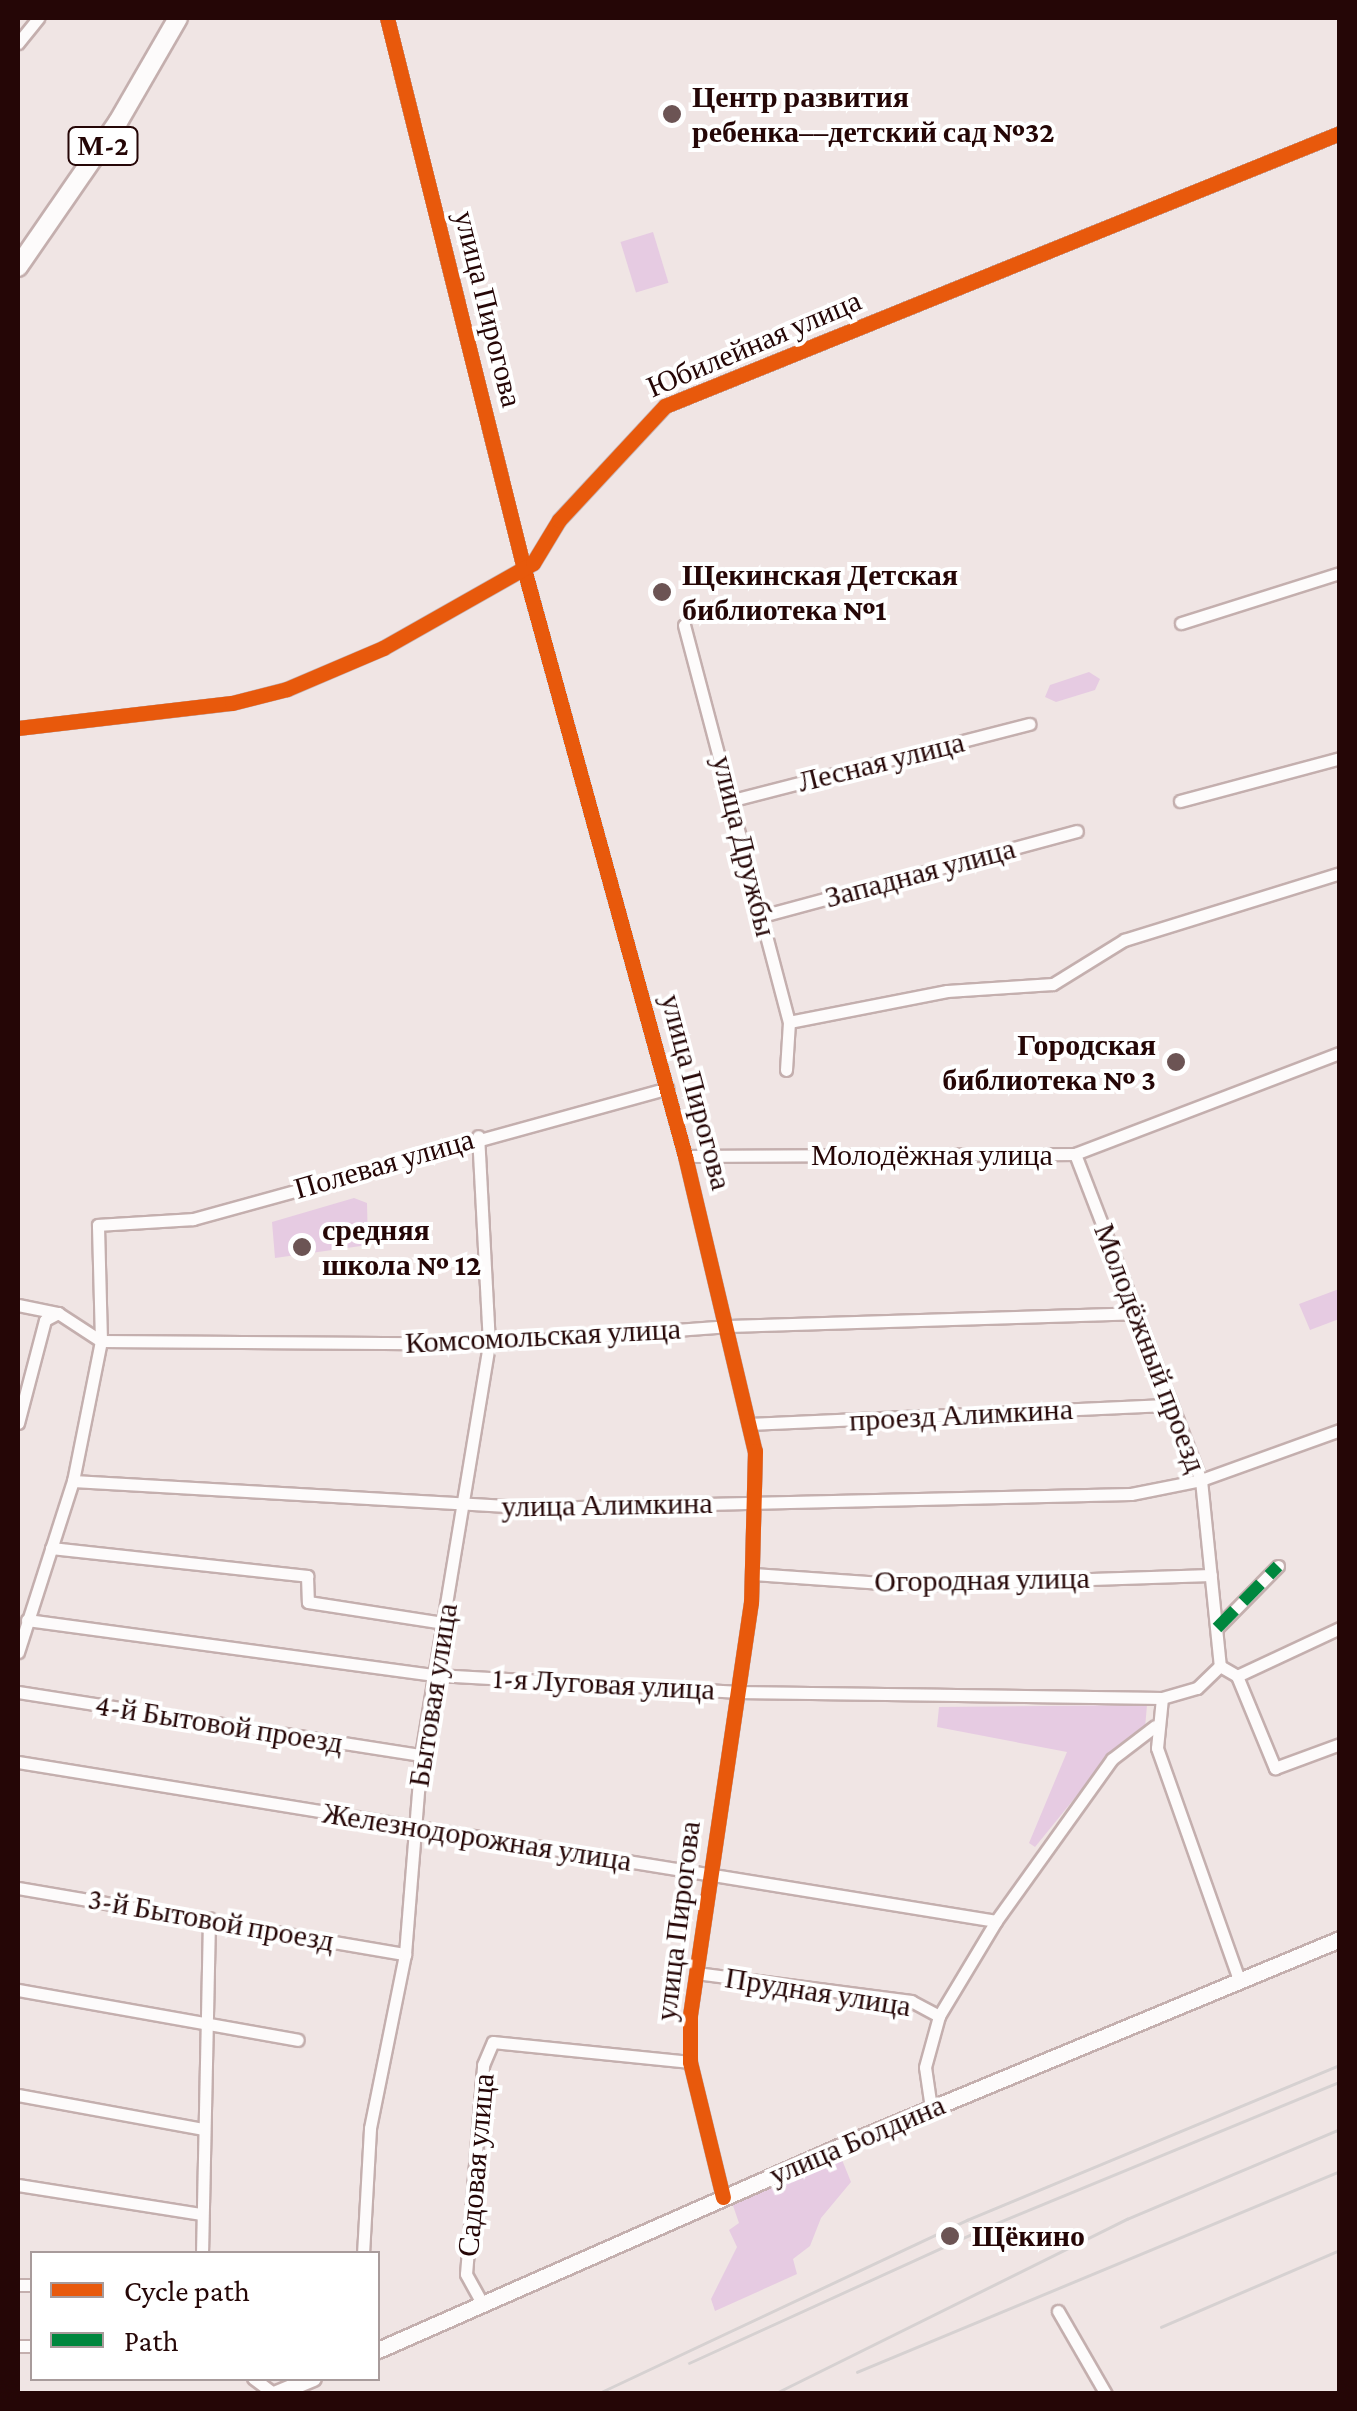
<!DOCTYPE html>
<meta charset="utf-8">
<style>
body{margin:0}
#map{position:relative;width:1357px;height:2411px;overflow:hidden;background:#f0e5e4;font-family:"Crimson Pro",serif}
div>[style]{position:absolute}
.green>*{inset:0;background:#e6cbe2;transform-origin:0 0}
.roads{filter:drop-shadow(2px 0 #c4afae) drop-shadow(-2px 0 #c4afae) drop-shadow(0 2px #c4afae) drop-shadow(0 -2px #c4afae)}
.minor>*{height:11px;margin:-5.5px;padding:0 5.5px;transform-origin:5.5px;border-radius:5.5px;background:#fdfbfb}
.major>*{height:15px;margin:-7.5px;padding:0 7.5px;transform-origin:7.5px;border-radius:7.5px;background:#fdfbfb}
.highway>*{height:18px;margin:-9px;padding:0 9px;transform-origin:9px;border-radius:9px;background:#fdfbfb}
.rail>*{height:2.5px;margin:-1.25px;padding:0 1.25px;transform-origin:1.25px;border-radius:1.25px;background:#d6d1d1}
.quiet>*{height:12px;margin-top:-6px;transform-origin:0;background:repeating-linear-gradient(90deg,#00873e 0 25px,transparent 0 37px)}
.cycleway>*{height:15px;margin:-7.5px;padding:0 7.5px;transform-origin:7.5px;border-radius:7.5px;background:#e8590c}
.dots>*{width:28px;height:28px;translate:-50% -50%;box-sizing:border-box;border:5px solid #fff;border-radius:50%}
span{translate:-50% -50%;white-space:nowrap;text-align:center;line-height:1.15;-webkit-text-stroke:8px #fff;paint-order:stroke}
.shield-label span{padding:2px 8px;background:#fff;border:2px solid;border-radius:8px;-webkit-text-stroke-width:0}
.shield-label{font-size:28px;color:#250606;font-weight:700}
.poi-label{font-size:30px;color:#250606;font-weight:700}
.left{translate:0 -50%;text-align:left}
.right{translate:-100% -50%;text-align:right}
.street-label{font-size:30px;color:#250606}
.frame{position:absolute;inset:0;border:20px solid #250606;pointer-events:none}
.legend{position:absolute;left:30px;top:2251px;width:350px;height:130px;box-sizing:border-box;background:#fff;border:2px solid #a89b9b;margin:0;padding:12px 18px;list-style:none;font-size:30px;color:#250606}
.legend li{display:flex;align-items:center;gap:20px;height:50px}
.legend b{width:50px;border:2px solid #a89b9b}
</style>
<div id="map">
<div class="green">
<i style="left:653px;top:232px;width:53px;height:34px;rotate:73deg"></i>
<i style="clip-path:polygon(1089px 672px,1100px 679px,1095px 690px,1056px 702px,1045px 697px,1050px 685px)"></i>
<i style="clip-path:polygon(354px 1198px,367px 1203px,368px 1245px,275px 1258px,272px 1222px)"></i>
<i style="clip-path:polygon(1339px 1289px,1339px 1319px,1310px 1330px,1299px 1304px)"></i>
<i style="clip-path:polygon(1147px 1705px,1145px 1728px,1109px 1756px,1035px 1847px,1029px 1843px,1067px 1752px,937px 1727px,939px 1707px)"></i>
<i style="clip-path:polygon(838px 2150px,851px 2182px,821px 2218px,810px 2246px,793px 2259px,797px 2274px,715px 2311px,711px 2299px,737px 2247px,729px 2230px,739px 2223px,730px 2197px)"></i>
</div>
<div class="roads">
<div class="minor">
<i style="left:387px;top:18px;width:568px;rotate:76.04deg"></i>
<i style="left:524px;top:569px;width:609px;rotate:74.66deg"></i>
<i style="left:685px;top:1156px;width:303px;rotate:76.7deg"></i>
<i style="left:755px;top:1451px;width:151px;rotate:91.5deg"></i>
<i style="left:751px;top:1602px;width:418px;rotate:98.4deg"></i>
<i style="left:690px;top:2016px;width:46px;rotate:90deg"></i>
<i style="left:690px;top:2062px;width:139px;rotate:76.3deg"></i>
<i style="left:18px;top:43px;width:32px;rotate:-51deg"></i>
<i style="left:1181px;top:623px;width:167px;rotate:-17.5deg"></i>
<i style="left:684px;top:625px;width:411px;rotate:75.2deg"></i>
<i style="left:789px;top:1022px;width:48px;rotate:93.6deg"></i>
<i style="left:18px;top:728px;width:215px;rotate:-6.7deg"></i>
<i style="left:232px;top:703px;width:57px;rotate:-14.3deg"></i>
<i style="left:287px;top:689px;width:104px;rotate:-23.1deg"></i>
<i style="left:383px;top:648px;width:172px;rotate:-29.5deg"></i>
<i style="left:533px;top:563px;width:50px;rotate:-58.8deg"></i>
<i style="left:559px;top:520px;width:156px;rotate:-47.1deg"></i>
<i style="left:665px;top:406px;width:728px;rotate:-22.02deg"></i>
<i style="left:733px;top:800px;width:306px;rotate:-14.4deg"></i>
<i style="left:1180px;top:801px;width:166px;rotate:-15deg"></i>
<i style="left:762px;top:916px;width:326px;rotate:-15.1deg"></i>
<i style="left:789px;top:1022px;width:161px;rotate:-11.1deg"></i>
<i style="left:947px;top:991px;width:106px;rotate:-3.8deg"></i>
<i style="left:1053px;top:984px;width:84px;rotate:-31.8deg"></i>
<i style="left:1124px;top:940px;width:226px;rotate:-17.2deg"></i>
<i style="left:1075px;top:1154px;width:350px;rotate:68.9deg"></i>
<i style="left:1201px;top:1480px;width:187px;rotate:84.2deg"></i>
<i style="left:685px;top:1156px;width:390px;rotate:-0.3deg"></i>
<i style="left:1075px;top:1154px;width:284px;rotate:-20.9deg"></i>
<i style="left:18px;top:1305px;width:41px;rotate:11.3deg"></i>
<i style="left:58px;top:1313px;width:51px;rotate:33.1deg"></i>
<i style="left:101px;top:1341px;width:388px;rotate:0.4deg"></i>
<i style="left:489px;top:1344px;width:238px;rotate:-4.3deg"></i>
<i style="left:726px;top:1326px;width:412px;rotate:-1.8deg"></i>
<i style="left:18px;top:1423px;width:106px;rotate:-75.3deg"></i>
<i style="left:45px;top:1320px;width:15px;rotate:-28deg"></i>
<i style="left:749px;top:1424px;width:423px;rotate:-2.6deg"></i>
<i style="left:73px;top:1481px;width:465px;rotate:3.3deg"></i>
<i style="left:537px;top:1508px;width:594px;rotate:-1.35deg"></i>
<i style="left:1131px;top:1494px;width:71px;rotate:-11.3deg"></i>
<i style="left:1201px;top:1480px;width:148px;rotate:-19.8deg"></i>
<i style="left:51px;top:1548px;width:258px;rotate:6.2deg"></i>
<i style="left:307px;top:1576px;width:26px;rotate:88deg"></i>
<i style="left:308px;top:1602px;width:138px;rotate:8.8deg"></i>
<i style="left:753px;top:1574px;width:158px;rotate:4deg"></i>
<i style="left:911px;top:1585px;width:300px;rotate:-1.9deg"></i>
<i style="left:27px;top:1620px;width:413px;rotate:7.7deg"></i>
<i style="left:436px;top:1675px;width:300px;rotate:3.2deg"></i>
<i style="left:736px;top:1692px;width:426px;rotate:0.8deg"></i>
<i style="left:1162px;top:1698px;width:36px;rotate:-16deg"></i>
<i style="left:1197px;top:1688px;width:32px;rotate:-44deg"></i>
<i style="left:1220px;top:1666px;width:20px;rotate:30deg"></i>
<i style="left:1237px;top:1676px;width:114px;rotate:-25deg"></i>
<i style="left:1217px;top:1628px;width:87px;rotate:-45.5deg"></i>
<i style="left:18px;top:1652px;width:180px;rotate:-72.2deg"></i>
<i style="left:73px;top:1481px;width:143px;rotate:-78.7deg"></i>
<i style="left:101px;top:1341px;width:116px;rotate:-91.5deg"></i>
<i style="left:98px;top:1225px;width:95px;rotate:-3.6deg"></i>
<i style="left:193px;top:1219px;width:492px;rotate:-15.4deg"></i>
<i style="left:1237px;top:1676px;width:100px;rotate:67.6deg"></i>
<i style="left:1275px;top:1768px;width:69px;rotate:-20.3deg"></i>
<i style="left:18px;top:1692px;width:408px;rotate:8.9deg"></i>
<i style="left:1162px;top:1698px;width:50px;rotate:95.7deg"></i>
<i style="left:1157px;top:1748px;width:246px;rotate:70.5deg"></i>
<i style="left:18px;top:1762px;width:991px;rotate:9.23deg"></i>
<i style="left:18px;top:1888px;width:393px;rotate:9.7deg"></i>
<i style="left:696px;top:1973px;width:217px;rotate:7.4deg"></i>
<i style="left:911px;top:2001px;width:32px;rotate:28deg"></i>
<i style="left:18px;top:1990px;width:284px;rotate:10.1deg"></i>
<i style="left:18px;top:2095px;width:189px;rotate:10.4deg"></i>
<i style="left:931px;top:2108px;width:41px;rotate:-98.3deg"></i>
<i style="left:925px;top:2067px;width:53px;rotate:-74.6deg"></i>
<i style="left:939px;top:2016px;width:111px;rotate:-59deg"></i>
<i style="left:996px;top:1921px;width:199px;rotate:-54.4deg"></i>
<i style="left:1112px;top:1759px;width:54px;rotate:-37.5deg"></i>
<i style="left:18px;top:2185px;width:186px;rotate:9deg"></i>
<i style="left:202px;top:2254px;width:336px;rotate:-88.8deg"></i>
<i style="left:363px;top:2254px;width:126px;rotate:-86.8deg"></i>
<i style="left:370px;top:2128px;width:177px;rotate:-78.6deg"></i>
<i style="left:405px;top:1954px;width:200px;rotate:-85.4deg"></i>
<i style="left:421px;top:1755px;width:417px;rotate:-80.6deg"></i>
<i style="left:489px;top:1344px;width:208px;rotate:-93deg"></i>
<i style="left:18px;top:2285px;width:14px"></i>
<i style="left:482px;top:2303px;width:33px;rotate:-119deg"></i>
<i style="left:466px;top:2274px;width:210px;rotate:-85.3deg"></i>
<i style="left:483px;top:2065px;width:25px;rotate:-67deg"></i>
<i style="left:493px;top:2042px;width:198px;rotate:5.8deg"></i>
<i style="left:1058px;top:2311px;width:96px;rotate:60deg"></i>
<i style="left:18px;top:2346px;width:14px"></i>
<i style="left:253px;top:2378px;width:26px;rotate:37deg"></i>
</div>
<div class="major">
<i style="left:378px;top:2350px;width:506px;rotate:-23.78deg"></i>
<i style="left:841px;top:2146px;width:540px;rotate:-22.53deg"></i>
<i style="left:274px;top:2394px;width:42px;rotate:-22.3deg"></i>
</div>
<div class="highway">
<i style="left:18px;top:267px;width:176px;rotate:-55.4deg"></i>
<i style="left:118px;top:122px;width:120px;rotate:-60deg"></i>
</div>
</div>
<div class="rail">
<i style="left:1161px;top:2327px;width:195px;rotate:-23.3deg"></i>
<i style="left:689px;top:2363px;width:325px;rotate:-24.5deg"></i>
<i style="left:985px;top:2228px;width:384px;rotate:-22.4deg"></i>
<i style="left:857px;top:2372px;width:523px;rotate:-22.59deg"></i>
<i style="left:597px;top:2394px;width:409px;rotate:-25.2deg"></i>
<i style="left:967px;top:2220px;width:404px;rotate:-22.6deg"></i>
<i style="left:774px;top:2394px;width:394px;rotate:-26.4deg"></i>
<i style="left:1127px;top:2219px;width:231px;rotate:-22.9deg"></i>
</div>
<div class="quiet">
<i style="left:1217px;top:1628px;width:87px;rotate:-45.5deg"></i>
</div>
<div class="cycleway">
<i style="left:387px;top:18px;width:568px;rotate:76.04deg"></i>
<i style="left:524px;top:569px;width:609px;rotate:74.66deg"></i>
<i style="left:685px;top:1156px;width:303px;rotate:76.7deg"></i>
<i style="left:755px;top:1451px;width:151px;rotate:91.5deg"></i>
<i style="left:751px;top:1602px;width:418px;rotate:98.4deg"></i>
<i style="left:690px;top:2016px;width:46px;rotate:90deg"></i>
<i style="left:690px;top:2062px;width:139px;rotate:76.3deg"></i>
<i style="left:18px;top:728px;width:215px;rotate:-6.7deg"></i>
<i style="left:232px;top:703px;width:57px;rotate:-14.3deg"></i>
<i style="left:287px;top:689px;width:104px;rotate:-23.1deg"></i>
<i style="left:383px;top:648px;width:172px;rotate:-29.5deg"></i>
<i style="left:533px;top:563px;width:50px;rotate:-58.8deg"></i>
<i style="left:559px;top:520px;width:156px;rotate:-47.1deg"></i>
<i style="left:665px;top:406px;width:728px;rotate:-22.02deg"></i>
</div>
<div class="dots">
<i style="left:672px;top:114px;background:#6c5454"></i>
<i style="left:662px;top:592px;background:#6c5454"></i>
<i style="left:1176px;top:1062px;background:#6c5454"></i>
<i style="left:302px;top:1247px;background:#6c5454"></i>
<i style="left:950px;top:2236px;background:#6c5454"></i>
</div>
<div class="shield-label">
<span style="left:103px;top:146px">М-2</span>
</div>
<div class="poi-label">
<span class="left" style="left:692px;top:114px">Центр развития<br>ребенка––детский сад №32</span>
<span class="left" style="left:682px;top:592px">Щекинская Детская<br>библиотека №1</span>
<span class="right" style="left:1156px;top:1062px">Городская<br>библиотека № 3</span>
<span class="left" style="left:322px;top:1247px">средняя<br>школа № 12</span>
<span class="left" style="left:972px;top:2236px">Щёкино</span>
</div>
<div class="street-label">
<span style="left:488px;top:309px;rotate:76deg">улица Пирогова</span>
<span style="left:754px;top:344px;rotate:-23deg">Юбилейная улица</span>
<span style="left:881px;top:762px;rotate:-14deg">Лесная улица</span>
<span style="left:744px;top:846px;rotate:76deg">улица Дружбы</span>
<span style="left:920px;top:873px;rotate:-15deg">Западная улица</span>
<span style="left:696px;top:1092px;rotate:75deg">улица Пирогова</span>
<span style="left:932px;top:1155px">Молодёжная улица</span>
<span style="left:384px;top:1164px;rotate:-16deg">Полевая улица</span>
<span style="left:543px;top:1336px;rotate:-3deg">Комсомольская улица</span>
<span style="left:1150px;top:1348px;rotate:69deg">Молодёжный проезд</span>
<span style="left:961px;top:1415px;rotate:-3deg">проезд Алимкина</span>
<span style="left:607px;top:1505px;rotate:-1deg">улица Алимкина</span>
<span style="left:982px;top:1580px;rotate:-1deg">Огородная улица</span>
<span style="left:604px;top:1684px;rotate:3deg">1-я Луговая улица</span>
<span style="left:433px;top:1695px;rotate:-81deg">Бытовая улица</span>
<span style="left:219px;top:1724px;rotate:9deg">4-й Бытовой проезд</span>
<span style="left:477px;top:1837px;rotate:9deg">Железнодорожная улица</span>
<span style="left:211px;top:1920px;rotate:10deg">3-й Бытовой проезд</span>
<span style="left:678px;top:1921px;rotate:-83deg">улица Пирогова</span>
<span style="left:818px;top:1992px;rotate:9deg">Прудная улица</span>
<span style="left:857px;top:2140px;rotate:-23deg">улица Болдина</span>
<span style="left:476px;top:2165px;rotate:-85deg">Садовая улица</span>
</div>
<div class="frame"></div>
<ul class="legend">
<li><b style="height:12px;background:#e8590c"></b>Cycle path</li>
<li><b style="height:12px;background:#00873e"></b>Path</li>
</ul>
</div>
